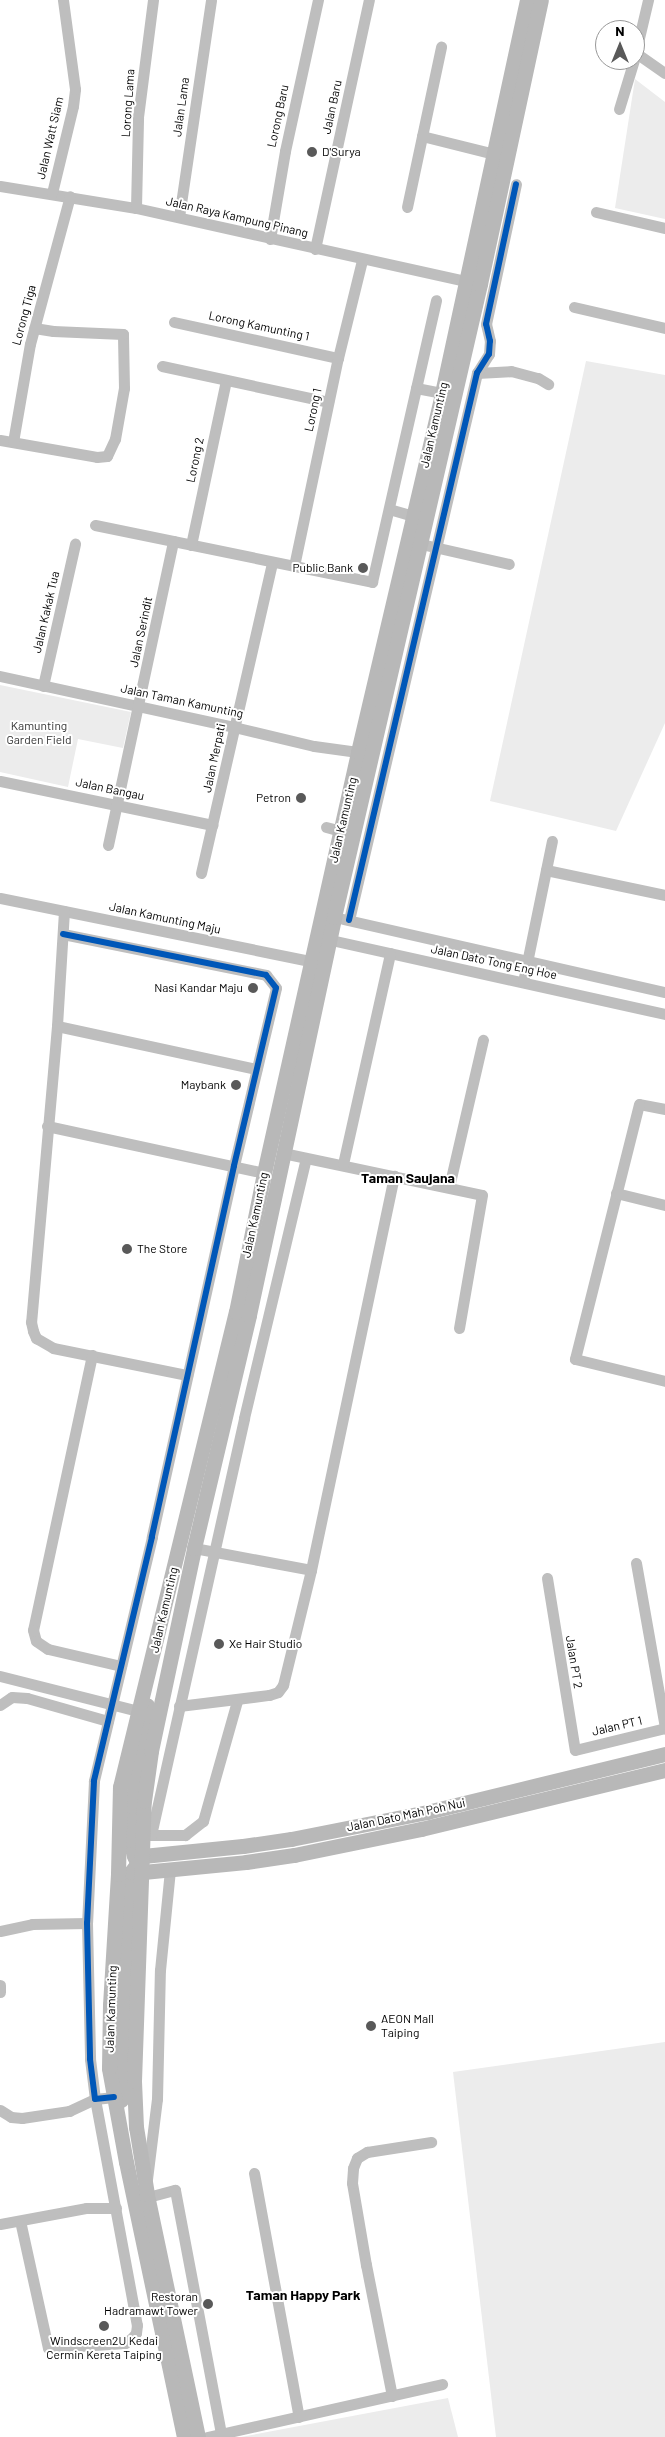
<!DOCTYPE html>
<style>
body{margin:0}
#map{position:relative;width:665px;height:2437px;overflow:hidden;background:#fff;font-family:Barlow,sans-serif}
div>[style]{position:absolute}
.green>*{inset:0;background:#ececec}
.street>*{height:11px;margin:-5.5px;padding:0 5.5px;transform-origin:5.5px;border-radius:5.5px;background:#bebebe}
.secondary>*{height:15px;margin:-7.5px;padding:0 7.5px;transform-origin:7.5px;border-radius:7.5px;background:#b8b8b8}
.cycleway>*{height:6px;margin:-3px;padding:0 3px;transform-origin:3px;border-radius:3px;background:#0057b8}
.dots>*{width:14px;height:14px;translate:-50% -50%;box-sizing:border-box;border:2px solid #fff;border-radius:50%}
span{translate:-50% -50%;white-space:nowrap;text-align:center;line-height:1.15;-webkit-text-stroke:4px #fff;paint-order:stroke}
.street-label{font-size:12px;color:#000}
.poi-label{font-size:12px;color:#000}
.left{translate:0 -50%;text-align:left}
.right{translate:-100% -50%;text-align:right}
.park-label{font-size:12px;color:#333}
.neighbourhood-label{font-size:14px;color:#000;font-weight:700}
.north{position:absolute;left:595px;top:20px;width:50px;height:50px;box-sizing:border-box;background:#fff;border:1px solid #999;border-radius:50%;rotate:0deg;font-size:14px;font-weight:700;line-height:20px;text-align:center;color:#000}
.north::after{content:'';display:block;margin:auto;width:18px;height:22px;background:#595959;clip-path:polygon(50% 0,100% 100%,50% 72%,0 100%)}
</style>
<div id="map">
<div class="green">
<i style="clip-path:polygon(635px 79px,665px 102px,665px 219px,615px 208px)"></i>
<i style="clip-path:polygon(586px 361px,665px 375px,665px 723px,616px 831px,490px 801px)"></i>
<i style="clip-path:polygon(0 685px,131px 712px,123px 748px,78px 739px,68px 787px,0 772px)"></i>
<i style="clip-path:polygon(665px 2042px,665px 2437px,496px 2437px,453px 2072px)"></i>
<i style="clip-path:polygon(448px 2398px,458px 2437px,241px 2437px)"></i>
</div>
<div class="street">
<i style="left:636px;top:53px;width:35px;rotate:35deg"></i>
<i style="left:635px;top:55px;width:57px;rotate:-76.7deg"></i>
<i style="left:619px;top:109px;width:51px;rotate:-73deg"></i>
<i style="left:422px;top:136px;width:74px;rotate:14deg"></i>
<i style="left:0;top:186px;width:138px;rotate:9.2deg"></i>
<i style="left:136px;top:208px;width:338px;rotate:12.5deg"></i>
<i style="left:52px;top:193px;width:89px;rotate:-76.4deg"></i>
<i style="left:73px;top:106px;width:17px;rotate:-83deg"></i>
<i style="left:75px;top:89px;width:90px;rotate:-97.7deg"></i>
<i style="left:407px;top:207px;width:164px;rotate:-78deg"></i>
<i style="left:136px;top:208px;width:91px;rotate:-88.7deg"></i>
<i style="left:138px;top:117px;width:118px;rotate:-82.7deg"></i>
<i style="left:596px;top:212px;width:71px;rotate:13.1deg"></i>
<i style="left:179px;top:217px;width:219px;rotate:-81.6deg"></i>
<i style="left:270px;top:239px;width:89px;rotate:-80.3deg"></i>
<i style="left:285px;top:151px;width:155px;rotate:-77.7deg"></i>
<i style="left:315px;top:249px;width:255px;rotate:-77.8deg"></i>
<i style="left:574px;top:307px;width:93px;rotate:13deg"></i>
<i style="left:174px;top:322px;width:168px;rotate:12.4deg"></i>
<i style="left:162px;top:366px;width:170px;rotate:12.2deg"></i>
<i style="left:477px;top:373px;width:34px;rotate:-3deg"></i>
<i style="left:511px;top:371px;width:28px;rotate:15deg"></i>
<i style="left:538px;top:378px;width:12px;rotate:31deg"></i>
<i style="left:416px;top:388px;width:26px;rotate:11deg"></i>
<i style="left:0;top:440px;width:98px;rotate:9.9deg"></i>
<i style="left:97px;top:457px;width:10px;rotate:-6deg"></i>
<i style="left:107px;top:456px;width:19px;rotate:-65deg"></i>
<i style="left:115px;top:439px;width:52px;rotate:-80deg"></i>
<i style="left:124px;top:388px;width:54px;rotate:-91.1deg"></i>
<i style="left:123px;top:334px;width:70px;rotate:-177.5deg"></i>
<i style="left:53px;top:331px;width:19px;rotate:-171deg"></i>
<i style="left:13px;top:442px;width:99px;rotate:-80.2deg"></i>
<i style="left:30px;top:344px;width:153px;rotate:-74.9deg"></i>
<i style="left:389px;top:509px;width:25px;rotate:16deg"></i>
<i style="left:95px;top:525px;width:283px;rotate:11.6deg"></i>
<i style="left:372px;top:582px;width:289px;rotate:-77.2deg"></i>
<i style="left:421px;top:544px;width:90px;rotate:12.8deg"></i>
<i style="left:191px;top:545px;width:168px;rotate:-78deg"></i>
<i style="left:294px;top:566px;width:213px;rotate:-78.1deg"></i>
<i style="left:338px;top:358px;width:101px;rotate:-76.2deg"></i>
<i style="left:0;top:676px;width:239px;rotate:12.3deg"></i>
<i style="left:234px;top:727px;width:82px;rotate:13.4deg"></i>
<i style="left:314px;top:746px;width:44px;rotate:7.8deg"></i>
<i style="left:43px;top:686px;width:146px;rotate:-77.3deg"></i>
<i style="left:0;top:781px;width:217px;rotate:11.7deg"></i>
<i style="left:326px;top:827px;width:16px;rotate:15deg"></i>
<i style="left:108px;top:845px;width:311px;rotate:-77.9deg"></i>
<i style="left:546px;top:870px;width:122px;rotate:11.9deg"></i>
<i style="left:201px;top:873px;width:319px;rotate:-77.1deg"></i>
<i style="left:0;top:898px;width:326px;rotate:11.5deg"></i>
<i style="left:64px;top:911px;width:115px;rotate:93.5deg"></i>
<i style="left:57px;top:1026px;width:297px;rotate:95deg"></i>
<i style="left:31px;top:1322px;width:9px;rotate:77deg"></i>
<i style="left:33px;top:1331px;width:8px;rotate:67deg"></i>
<i style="left:36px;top:1338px;width:20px;rotate:30deg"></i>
<i style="left:53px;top:1348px;width:137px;rotate:11.4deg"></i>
<i style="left:343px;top:919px;width:330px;rotate:12.8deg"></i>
<i style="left:349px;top:920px;width:562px;rotate:-76.83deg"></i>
<i style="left:477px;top:373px;width:22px;rotate:-58deg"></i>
<i style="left:489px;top:354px;width:13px;rotate:-86deg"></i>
<i style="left:490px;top:341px;width:17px;rotate:-103deg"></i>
<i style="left:486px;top:324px;width:143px;rotate:-77.9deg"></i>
<i style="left:63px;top:934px;width:207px;rotate:11.4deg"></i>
<i style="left:266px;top:975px;width:16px;rotate:52deg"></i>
<i style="left:276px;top:988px;width:183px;rotate:103.3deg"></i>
<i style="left:234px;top:1166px;width:380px;rotate:102.5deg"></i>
<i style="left:152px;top:1537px;width:251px;rotate:103.4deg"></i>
<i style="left:94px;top:1781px;width:142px;rotate:92.8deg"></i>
<i style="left:87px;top:1923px;width:136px;rotate:88.7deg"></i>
<i style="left:90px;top:2059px;width:40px;rotate:82.9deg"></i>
<i style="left:95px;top:2099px;width:19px;rotate:-6deg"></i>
<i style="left:322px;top:938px;width:351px;rotate:12.5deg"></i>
<i style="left:523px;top:982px;width:144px;rotate:-78.4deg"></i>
<i style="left:57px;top:1026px;width:204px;rotate:12.2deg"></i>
<i style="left:665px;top:1109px;width:26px;rotate:-169deg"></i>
<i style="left:639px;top:1104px;width:263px;rotate:104.1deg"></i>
<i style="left:575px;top:1359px;width:93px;rotate:13.7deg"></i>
<i style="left:47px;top:1126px;width:222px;rotate:12.2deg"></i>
<i style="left:283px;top:1153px;width:203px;rotate:11.9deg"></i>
<i style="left:482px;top:1195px;width:135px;rotate:99.8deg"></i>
<i style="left:343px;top:1164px;width:216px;rotate:-77.4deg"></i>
<i style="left:449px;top:1187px;width:151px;rotate:-77deg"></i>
<i style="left:616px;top:1193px;width:50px;rotate:13.8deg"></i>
<i style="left:92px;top:1355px;width:281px;rotate:102.1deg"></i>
<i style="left:33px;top:1630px;width:11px;rotate:75deg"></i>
<i style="left:36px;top:1641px;width:14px;rotate:34deg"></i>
<i style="left:48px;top:1649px;width:75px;rotate:13.1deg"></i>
<i style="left:194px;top:1548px;width:119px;rotate:10.6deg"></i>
<i style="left:636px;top:1563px;width:168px;rotate:80deg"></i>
<i style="left:547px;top:1578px;width:174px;rotate:80.8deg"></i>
<i style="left:575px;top:1750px;width:93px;rotate:-13.7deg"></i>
<i style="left:0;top:1676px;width:142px;rotate:14.2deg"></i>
<i style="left:237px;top:1701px;width:125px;rotate:105.8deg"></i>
<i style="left:203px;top:1821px;width:23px;rotate:142deg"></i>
<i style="left:185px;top:1835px;width:34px;rotate:180deg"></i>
<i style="left:151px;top:1835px;width:427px;rotate:-77.4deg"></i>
<i style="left:244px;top:1418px;width:267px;rotate:-76.6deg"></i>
<i style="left:0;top:1705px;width:14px;rotate:-34deg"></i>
<i style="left:12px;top:1697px;width:15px;rotate:4deg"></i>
<i style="left:27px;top:1698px;width:84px;rotate:15.9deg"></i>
<i style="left:179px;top:1706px;width:91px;rotate:-7deg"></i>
<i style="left:269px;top:1695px;width:9px;rotate:-18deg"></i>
<i style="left:278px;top:1692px;width:9px;rotate:-54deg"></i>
<i style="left:283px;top:1685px;width:118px;rotate:-76.3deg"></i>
<i style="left:311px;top:1570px;width:403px;rotate:-78.1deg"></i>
<i style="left:0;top:1931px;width:33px;rotate:-12deg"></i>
<i style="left:32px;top:1924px;width:55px;rotate:-1deg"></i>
<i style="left:0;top:1985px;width:7px;rotate:90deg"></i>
<i style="left:0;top:2110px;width:13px;rotate:32deg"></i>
<i style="left:11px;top:2117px;width:11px;rotate:5deg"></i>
<i style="left:22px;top:2118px;width:48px;rotate:-8.5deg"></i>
<i style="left:69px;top:2111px;width:29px;rotate:-25deg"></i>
<i style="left:95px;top:2099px;width:230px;rotate:79.5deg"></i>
<i style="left:137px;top:2325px;width:8px;rotate:97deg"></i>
<i style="left:136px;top:2333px;width:6px;rotate:129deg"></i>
<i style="left:132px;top:2338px;width:9px;rotate:144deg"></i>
<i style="left:125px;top:2343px;width:77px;rotate:176.3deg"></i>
<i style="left:48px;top:2348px;width:130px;rotate:-102.4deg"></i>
<i style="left:254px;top:2173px;width:248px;rotate:79.6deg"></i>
<i style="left:147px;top:2179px;width:81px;rotate:-82.9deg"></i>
<i style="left:157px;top:2099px;width:129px;rotate:-88.7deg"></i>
<i style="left:160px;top:1970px;width:101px;rotate:-84.3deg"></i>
<i style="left:148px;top:2197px;width:28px;rotate:-15deg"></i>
<i style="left:175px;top:2190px;width:248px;rotate:79.3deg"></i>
<i style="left:0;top:2224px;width:87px;rotate:-10.5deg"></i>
<i style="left:86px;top:2208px;width:30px"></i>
<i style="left:392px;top:2396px;width:134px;rotate:-101.2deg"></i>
<i style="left:366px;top:2265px;width:83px;rotate:-99.7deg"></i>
<i style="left:352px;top:2183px;width:15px;rotate:-86deg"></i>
<i style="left:353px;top:2168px;width:11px;rotate:-68deg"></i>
<i style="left:357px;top:2158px;width:12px;rotate:-31deg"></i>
<i style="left:367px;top:2152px;width:65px;rotate:-8.9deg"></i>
<i style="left:207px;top:2437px;width:241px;rotate:-12.7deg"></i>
</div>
<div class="secondary">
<i style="left:143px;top:1856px;width:100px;rotate:-5.7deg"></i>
<i style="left:243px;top:1846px;width:49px;rotate:-8.3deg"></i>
<i style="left:291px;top:1839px;width:139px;rotate:-11.2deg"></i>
<i style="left:427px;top:1812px;width:245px;rotate:-13.7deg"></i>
<i style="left:139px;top:1867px;width:12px;rotate:-114deg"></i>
<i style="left:134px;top:1856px;width:16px;rotate:-104deg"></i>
<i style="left:130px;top:1840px;width:34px;rotate:-87deg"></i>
<i style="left:132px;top:1806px;width:102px;rotate:-81.6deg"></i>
<i style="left:143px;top:1872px;width:103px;rotate:-5.5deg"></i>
<i style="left:246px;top:1862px;width:49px;rotate:-8.3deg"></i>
<i style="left:294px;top:1855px;width:130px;rotate:-11.6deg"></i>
<i style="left:421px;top:1829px;width:251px;rotate:-13.6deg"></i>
<i style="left:121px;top:2100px;width:162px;rotate:-88.6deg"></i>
<i style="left:125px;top:1938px;width:66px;rotate:-84.8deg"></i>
<i style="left:131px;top:1872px;width:20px;rotate:-53deg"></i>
<i style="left:184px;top:2437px;width:281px;rotate:-101.9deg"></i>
<i style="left:126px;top:2162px;width:96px;rotate:-100.3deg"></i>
<i style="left:109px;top:2068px;width:63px;rotate:-89.1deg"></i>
<i style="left:110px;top:2005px;width:131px;rotate:-86.5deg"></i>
<i style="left:118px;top:1874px;width:87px;rotate:-88.7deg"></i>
<i style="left:120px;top:1787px;width:489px;rotate:-76.3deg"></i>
<i style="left:236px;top:1312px;width:142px;rotate:-78.6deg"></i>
<i style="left:264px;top:1173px;width:431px;rotate:-77.4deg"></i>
<i style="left:358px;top:752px;width:369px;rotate:-76.8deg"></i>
<i style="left:442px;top:393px;width:402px;rotate:-77.8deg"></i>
<i style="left:198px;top:2437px;width:248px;rotate:-101.9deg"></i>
<i style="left:147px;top:2194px;width:68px;rotate:-99.3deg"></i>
<i style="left:136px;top:2127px;width:46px;rotate:-92.5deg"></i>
<i style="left:134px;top:2081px;width:280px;rotate:-88deg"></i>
<i style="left:144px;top:1801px;width:50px;rotate:-82deg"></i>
<i style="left:151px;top:1751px;width:208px;rotate:-78deg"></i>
<i style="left:194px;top:1548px;width:239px;rotate:-76.7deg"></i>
<i style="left:249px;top:1315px;width:407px;rotate:-77.9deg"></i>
<i style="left:334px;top:917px;width:650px;rotate:-77.01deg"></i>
<i style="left:480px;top:284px;width:290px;rotate:-77.9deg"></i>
</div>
<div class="cycleway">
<i style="left:349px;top:920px;width:562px;rotate:-76.83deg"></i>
<i style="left:477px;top:373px;width:22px;rotate:-58deg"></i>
<i style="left:489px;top:354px;width:13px;rotate:-86deg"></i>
<i style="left:490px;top:341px;width:17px;rotate:-103deg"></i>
<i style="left:486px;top:324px;width:143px;rotate:-77.9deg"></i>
<i style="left:63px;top:934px;width:207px;rotate:11.4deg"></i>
<i style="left:266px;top:975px;width:16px;rotate:52deg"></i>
<i style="left:276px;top:988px;width:183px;rotate:103.3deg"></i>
<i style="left:234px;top:1166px;width:380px;rotate:102.5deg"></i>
<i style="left:152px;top:1537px;width:251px;rotate:103.4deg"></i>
<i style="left:94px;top:1781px;width:142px;rotate:92.8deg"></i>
<i style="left:87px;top:1923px;width:136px;rotate:88.7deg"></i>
<i style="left:90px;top:2059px;width:40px;rotate:82.9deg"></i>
<i style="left:95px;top:2099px;width:19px;rotate:-6deg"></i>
</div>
<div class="dots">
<i style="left:312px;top:152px;background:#595959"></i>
<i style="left:363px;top:568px;background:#595959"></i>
<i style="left:301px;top:798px;background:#595959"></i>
<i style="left:253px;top:988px;background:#595959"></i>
<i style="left:236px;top:1085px;background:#595959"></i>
<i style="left:127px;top:1249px;background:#595959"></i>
<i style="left:219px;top:1644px;background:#595959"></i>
<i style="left:371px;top:2026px;background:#595959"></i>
<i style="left:208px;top:2304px;background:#595959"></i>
<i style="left:104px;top:2326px;background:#595959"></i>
</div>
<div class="street-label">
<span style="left:128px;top:103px;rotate:-86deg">Lorong Lama</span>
<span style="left:181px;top:107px;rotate:-82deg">Jalan Lama</span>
<span style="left:332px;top:107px;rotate:-78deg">Jalan Baru</span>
<span style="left:278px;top:116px;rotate:-78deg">Lorong Baru</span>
<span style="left:50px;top:138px;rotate:-77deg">Jalan Watt Siam</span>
<span style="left:237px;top:217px;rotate:13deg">Jalan Raya Kampung Pinang</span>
<span style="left:24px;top:315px;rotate:-75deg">Lorong Tiga</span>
<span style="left:259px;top:326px;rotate:12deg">Lorong Kamunting 1</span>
<span style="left:313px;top:410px;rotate:-78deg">Lorong 1</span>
<span style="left:434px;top:425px;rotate:-77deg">Jalan Kamunting</span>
<span style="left:195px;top:460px;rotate:-78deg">Lorong 2</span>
<span style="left:46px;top:612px;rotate:-77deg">Jalan Kakak Tua</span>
<span style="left:141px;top:632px;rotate:-78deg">Jalan Serindit</span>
<span style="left:182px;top:701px;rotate:12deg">Jalan Taman Kamunting</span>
<span style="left:214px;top:758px;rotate:-78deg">Jalan Merpati</span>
<span style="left:110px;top:789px;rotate:12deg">Jalan Bangau</span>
<span style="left:343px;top:820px;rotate:-77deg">Jalan Kamunting</span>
<span style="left:165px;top:918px;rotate:12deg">Jalan Kamunting Maju</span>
<span style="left:494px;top:962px;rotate:12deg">Jalan Dato Tong Eng Hoe</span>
<span style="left:255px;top:1215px;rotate:-78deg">Jalan Kamunting</span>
<span style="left:164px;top:1610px;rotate:-77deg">Jalan Kamunting</span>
<span style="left:574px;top:1662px;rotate:81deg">Jalan PT 2</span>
<span style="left:617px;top:1726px;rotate:-13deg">Jalan PT 1</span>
<span style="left:406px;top:1815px;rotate:-12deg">Jalan Dato Mah Poh Nui</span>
<span style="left:111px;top:2009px;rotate:-88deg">Jalan Kamunting</span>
</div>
<div class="poi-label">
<span class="left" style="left:322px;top:152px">D'Surya</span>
<span class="right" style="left:353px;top:568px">Public Bank</span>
<span class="right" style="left:291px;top:798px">Petron</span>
<span class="right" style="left:243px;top:988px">Nasi Kandar Maju</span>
<span class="right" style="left:226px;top:1085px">Maybank</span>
<span class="left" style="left:137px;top:1249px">The Store</span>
<span class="left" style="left:229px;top:1644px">Xe Hair Studio</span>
<span class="left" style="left:381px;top:2026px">AEON Mall<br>Taiping</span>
<span class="right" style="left:198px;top:2304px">Restoran<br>Hadramawt Tower</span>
<span style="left:104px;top:2348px">Windscreen2U Kedai<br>Cermin Kereta Taiping</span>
</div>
<div class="park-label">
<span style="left:39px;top:733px">Kamunting<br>Garden Field</span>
</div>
<div class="neighbourhood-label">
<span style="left:408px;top:1178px">Taman Saujana</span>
<span style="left:303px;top:2295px">Taman Happy Park</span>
</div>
<div class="north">N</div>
</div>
